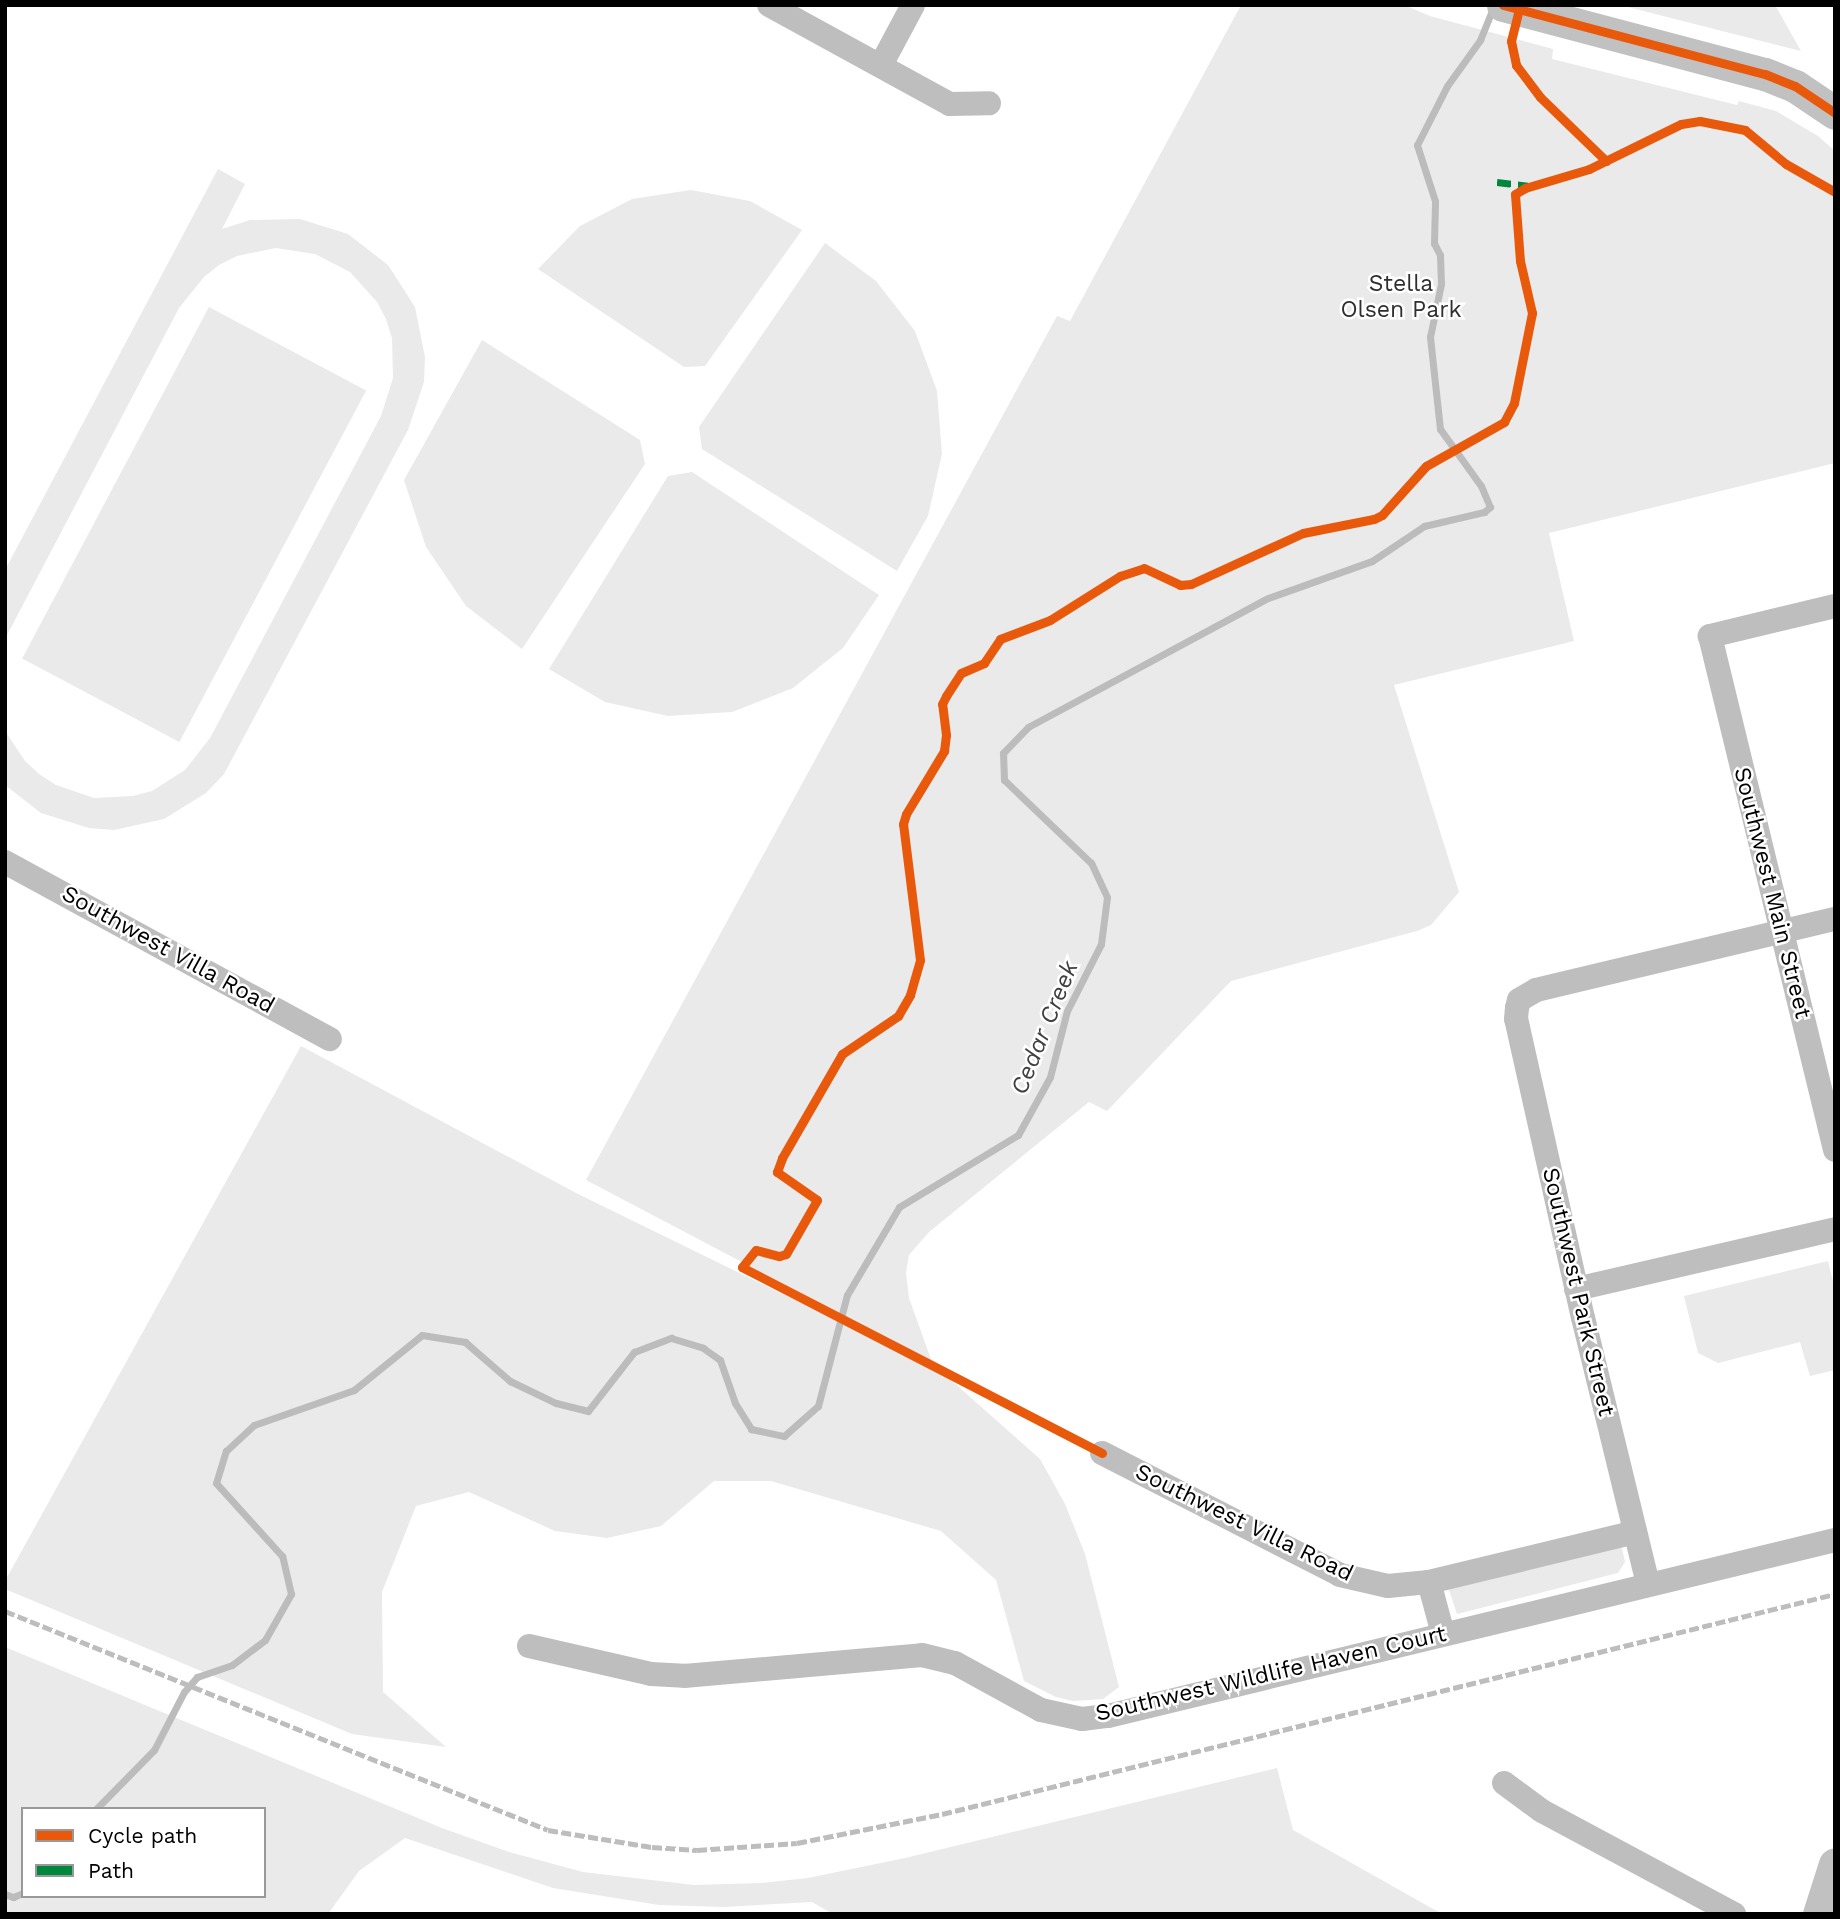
<!DOCTYPE html>
<style>
body{margin:0}
#map{position:relative;width:1840px;height:1919px;overflow:hidden;background:#fff;font-family:"Work Sans",sans-serif}
div>[style]{position:absolute}
.green>*{inset:0;background:#eaeaea;transform-origin:0 0}
.stream>*{height:7px;margin:-3.5px;padding:0 3.5px;transform-origin:3.5px;border-radius:3.5px;background:#bcbcbc}
.street>*{height:24px;margin:-12px;padding:0 12px;transform-origin:12px;border-radius:12px;background:#bebebe}
.secondary>*{height:33px;margin:-16.5px;padding:0 16.5px;transform-origin:16.5px;border-radius:16.5px;background:#c1c1c1}
.rail>*{height:5px;margin-top:-2.5px;transform-origin:0;background:repeating-linear-gradient(90deg,#bdbdbd 0 10px,transparent 0 13.5px)}
.quiet>*{height:7px;margin-top:-3.5px;transform-origin:0;background:repeating-linear-gradient(90deg,#00873e 0 14px,transparent 0 21px)}
.cycleway>*{height:9px;margin:-4.5px;padding:0 4.5px;transform-origin:4.5px;border-radius:4.5px;background:#e8590c}
span{translate:-50% -50%;white-space:nowrap;text-align:center;line-height:1.15;-webkit-text-stroke:5px #fff;paint-order:stroke}
.park-label{font-size:23px;color:#2f2f2f}
.street-label{font-size:23px;color:#000}
.water-label{font-size:24px;color:#404040;font-style:italic}
.frame{position:absolute;inset:0;border:7px solid #000;pointer-events:none}
.legend{position:absolute;left:21px;top:1807px;width:245px;height:91px;box-sizing:border-box;background:#fff;border:2px solid #999;margin:0;padding:9px 12px;list-style:none;font-size:21px;color:#000}
.legend li{display:flex;align-items:center;gap:14px;height:35px}
.legend b{width:35px;border:2px solid #999}
</style>
<div id="map">
<div class="green">
<i style="clip-path:polygon(1241px 5px,1404px 5px,1430px 16px,1553px 49px,1552px 59px,1737px 105px,1739px 101px,1776px 111px,1818px 136px,1835px 151px,1835px 463px,1549px 533px,1574px 641px,1394px 685px,1459px 892px,1431px 925px,1417px 931px,1231px 981px,1107px 1111px,1089px 1102px,929px 1232px,909px 1255px,906px 1273px,909px 1298px,932px 1362px,586px 1180px,1057px 316px,1070px 321px)"></i>
<i style="clip-path:polygon(1620px 5px,1775px 5px,1801px 51px)"></i>
<i style="clip-path:polygon(218px 169px,245px 184px,222px 229px,250px 220px,300px 219px,348px 234px,388px 265px,415px 307px,425px 357px,424px 382px,408px 430px,224px 774px,206px 793px,164px 819px,114px 830px,89px 828px,41px 813px,5px 785px,5px 731px,25px 761px,39px 774px,56px 785px,94px 798px,133px 796px,152px 791px,185px 770px,210px 738px,381px 416px,393px 378px,392px 338px,386px 319px,377px 302px,350px 272px,315px 254px,276px 248px,237px 256px,219px 265px,204px 277px,179px 308px,5px 639px,5px 570px)"></i>
<i style="clip-path:polygon(691px 190px,750px 201px,802px 230px,705px 366px,684px 367px,538px 269px,580px 226px,632px 199px)"></i>
<i style="clip-path:polygon(825px 243px,876px 281px,915px 331px,937px 391px,942px 454px,928px 516px,897px 571px,702px 449px,699px 427px)"></i>
<i style="left:209px;top:307px;width:178px;height:398px;rotate:28deg"></i>
<i style="clip-path:polygon(482px 340px,640px 440px,645px 464px,522px 649px,466px 606px,426px 547px,404px 480px)"></i>
<i style="clip-path:polygon(692px 472px,879px 595px,843px 648px,793px 688px,732px 712px,668px 716px,605px 702px,549px 669px,668px 476px)"></i>
<i style="clip-path:polygon(301px 1046px,578px 1194px,942px 1372px,1040px 1459px,1065px 1504px,1085px 1554px,1119px 1687px,1103px 1699px,1073px 1701px,1056px 1697px,1024px 1681px,996px 1580px,941px 1531px,771px 1481px,714px 1481px,661px 1526px,607px 1538px,555px 1531px,469px 1492px,416px 1506px,382px 1592px,383px 1692px,446px 1747px,352px 1734px,5px 1589px,5px 1581px)"></i>
<i style="clip-path:polygon(1828px 1261px,1835px 1290px,1835px 1370px,1810px 1376px,1800px 1342px,1718px 1363px,1698px 1353px,1684px 1296px)"></i>
<i style="clip-path:polygon(1616px 1545px,1622px 1548px,1625px 1562px,1618px 1573px,1457px 1614px,1447px 1584px)"></i>
<i style="clip-path:polygon(evenodd,5px 1647px,442px 1828px,509px 1852px,583px 1872px,694px 1885px,761px 1883px,808px 1878px,905px 1858px,1277px 1768px,1293px 1830px,1442px 1914px,833px 1914px,812px 1902px,724px 1907px,659px 1905px,553px 1888px,405px 1838px,359px 1871px,328px 1914px,5px 1914px,5px 1647px,23px 1809px,264px 1809px,264px 1896px,23px 1896px,23px 1809px)"></i>
</div>
<div class="stream">
<i style="left:96px;top:1809px;width:83px;rotate:-45.5deg"></i>
<i style="left:154px;top:1750px;width:65px;rotate:-62.7deg"></i>
<i style="left:184px;top:1692px;width:20px;rotate:-49deg"></i>
<i style="left:197px;top:1677px;width:37px;rotate:-19deg"></i>
<i style="left:232px;top:1665px;width:41px;rotate:-37.1deg"></i>
<i style="left:265px;top:1640px;width:53px;rotate:-60.5deg"></i>
<i style="left:291px;top:1594px;width:39px;rotate:-103deg"></i>
<i style="left:282px;top:1556px;width:98px;rotate:-132.1deg"></i>
<i style="left:216px;top:1483px;width:34px;rotate:-73deg"></i>
<i style="left:226px;top:1451px;width:38px;rotate:-43deg"></i>
<i style="left:254px;top:1425px;width:106px;rotate:-19.3deg"></i>
<i style="left:354px;top:1390px;width:87px;rotate:-39deg"></i>
<i style="left:422px;top:1335px;width:44px;rotate:9.2deg"></i>
<i style="left:465px;top:1342px;width:60px;rotate:40.9deg"></i>
<i style="left:510px;top:1381px;width:51px;rotate:25.6deg"></i>
<i style="left:556px;top:1403px;width:33px;rotate:14deg"></i>
<i style="left:588px;top:1411px;width:75px;rotate:-52.1deg"></i>
<i style="left:634px;top:1352px;width:40px;rotate:-21deg"></i>
<i style="left:671px;top:1338px;width:34px;rotate:17deg"></i>
<i style="left:703px;top:1348px;width:21px;rotate:35deg"></i>
<i style="left:720px;top:1360px;width:46px;rotate:70.8deg"></i>
<i style="left:735px;top:1403px;width:31px;rotate:58deg"></i>
<i style="left:751px;top:1429px;width:34px;rotate:12deg"></i>
<i style="left:784px;top:1436px;width:45px;rotate:-41.4deg"></i>
<i style="left:818px;top:1406px;width:115px;rotate:-75.4deg"></i>
<i style="left:847px;top:1295px;width:102px;rotate:-59.4deg"></i>
<i style="left:899px;top:1207px;width:139px;rotate:-31.2deg"></i>
<i style="left:1018px;top:1135px;width:66px;rotate:-61.1deg"></i>
<i style="left:1050px;top:1077px;width:68px;rotate:-75.6deg"></i>
<i style="left:1067px;top:1011px;width:75px;rotate:-63.1deg"></i>
<i style="left:1101px;top:944px;width:47px;rotate:-82.7deg"></i>
<i style="left:1107px;top:897px;width:38px;rotate:-115deg"></i>
<i style="left:1091px;top:863px;width:120px;rotate:-136.3deg"></i>
<i style="left:1004px;top:780px;width:27px;rotate:-92deg"></i>
<i style="left:1003px;top:753px;width:36px;rotate:-46deg"></i>
<i style="left:1028px;top:727px;width:272px;rotate:-28.3deg"></i>
<i style="left:1268px;top:598px;width:110px;rotate:-19.6deg"></i>
<i style="left:1372px;top:561px;width:63px;rotate:-33.9deg"></i>
<i style="left:1424px;top:526px;width:62px;rotate:-13.1deg"></i>
<i style="left:1484px;top:512px;width:8px;rotate:-40deg"></i>
<i style="left:1490px;top:507px;width:23px;rotate:-113deg"></i>
<i style="left:1481px;top:486px;width:70px;rotate:-125.7deg"></i>
<i style="left:1440px;top:429px;width:93px;rotate:-96.2deg"></i>
<i style="left:1430px;top:337px;width:54px;rotate:-78.3deg"></i>
<i style="left:1441px;top:284px;width:29px;rotate:-92deg"></i>
<i style="left:1440px;top:255px;width:13px;rotate:-117deg"></i>
<i style="left:1434px;top:243px;width:42px;rotate:-88.6deg"></i>
<i style="left:1435px;top:201px;width:59px;rotate:-107.8deg"></i>
<i style="left:1417px;top:145px;width:66px;rotate:-63deg"></i>
<i style="left:1447px;top:86px;width:57px;rotate:-54.3deg"></i>
<i style="left:1480px;top:40px;width:37px;rotate:-68deg"></i>
<i style="left:5px;top:1894px;width:9px;rotate:21deg"></i>
<i style="left:13px;top:1897px;width:11px;rotate:-22deg"></i>
</div>
<div class="street">
<i style="left:769px;top:5px;width:206px;rotate:28.7deg"></i>
<i style="left:950px;top:104px;width:39px;rotate:-1deg"></i>
<i style="left:881px;top:65px;width:68px;rotate:-61.9deg"></i>
<i style="left:1835px;top:606px;width:129px;rotate:166.5deg"></i>
<i style="left:1710px;top:636px;width:529px;rotate:76.33deg"></i>
<i style="left:5px;top:862px;width:370px;rotate:28.6deg"></i>
<i style="left:1576px;top:1289px;width:266px;rotate:-13deg"></i>
<i style="left:1102px;top:1453px;width:267px;rotate:27.1deg"></i>
<i style="left:1340px;top:1575px;width:49px;rotate:12.9deg"></i>
<i style="left:1388px;top:1586px;width:41px;rotate:-5.6deg"></i>
<i style="left:1429px;top:1582px;width:54px;rotate:74.9deg"></i>
<i style="left:1429px;top:1582px;width:212px;rotate:-13.6deg"></i>
<i style="left:1648px;top:1584px;width:274px;rotate:-103.7deg"></i>
<i style="left:1583px;top:1318px;width:306px;rotate:-102.6deg"></i>
<i style="left:1516px;top:1019px;width:11px;rotate:-85deg"></i>
<i style="left:1517px;top:1008px;width:8px;rotate:-76deg"></i>
<i style="left:1519px;top:1000px;width:20px;rotate:-30deg"></i>
<i style="left:1536px;top:990px;width:307px;rotate:-13.4deg"></i>
<i style="left:529px;top:1646px;width:125px;rotate:12.9deg"></i>
<i style="left:651px;top:1674px;width:33px;rotate:3deg"></i>
<i style="left:684px;top:1676px;width:239px;rotate:-5deg"></i>
<i style="left:922px;top:1655px;width:34px;rotate:14deg"></i>
<i style="left:955px;top:1663px;width:98px;rotate:28.7deg"></i>
<i style="left:1041px;top:1710px;width:42px;rotate:12.4deg"></i>
<i style="left:1082px;top:1719px;width:26px;rotate:-7deg"></i>
<i style="left:1108px;top:1716px;width:748px;rotate:-13.61deg"></i>
<i style="left:1504px;top:1783px;width:47px;rotate:36.4deg"></i>
<i style="left:1542px;top:1811px;width:218px;rotate:28.2deg"></i>
</div>
<div class="secondary">
<i style="left:1503px;top:5px;width:271px;rotate:14.8deg"></i>
<i style="left:1765px;top:74px;width:32px;rotate:22deg"></i>
<i style="left:1795px;top:86px;width:48px;rotate:34deg"></i>
<i style="left:1819px;top:1914px;width:52px;rotate:-72.3deg"></i>
</div>
<div class="rail">
<i style="left:5px;top:1611px;width:585px;rotate:21.96deg"></i>
<i style="left:548px;top:1830px;width:105px;rotate:9.3deg"></i>
<i style="left:652px;top:1847px;width:45px;rotate:3.8deg"></i>
<i style="left:697px;top:1850px;width:100px;rotate:-4deg"></i>
<i style="left:797px;top:1843px;width:148px;rotate:-11.3deg"></i>
<i style="left:942px;top:1814px;width:920px;rotate:-13.84deg"></i>
</div>
<div class="quiet">
<i style="left:1497px;top:182px;width:31px;rotate:7deg"></i>
</div>
<div class="cycleway">
<i style="left:1503px;top:5px;width:271px;rotate:14.8deg"></i>
<i style="left:1765px;top:74px;width:32px;rotate:22deg"></i>
<i style="left:1795px;top:86px;width:48px;rotate:34deg"></i>
<i style="left:1520px;top:5px;width:37px;rotate:104deg"></i>
<i style="left:1511px;top:41px;width:25px;rotate:78deg"></i>
<i style="left:1516px;top:65px;width:40px;rotate:53deg"></i>
<i style="left:1540px;top:97px;width:92px;rotate:44.1deg"></i>
<i style="left:1102px;top:1453px;width:405px;rotate:-152.7deg"></i>
<i style="left:742px;top:1267px;width:22px;rotate:-51deg"></i>
<i style="left:756px;top:1250px;width:24px;rotate:15deg"></i>
<i style="left:779px;top:1256px;width:7px;rotate:-16deg"></i>
<i style="left:786px;top:1254px;width:62px;rotate:-60.1deg"></i>
<i style="left:817px;top:1200px;width:49px;rotate:-145deg"></i>
<i style="left:777px;top:1172px;width:15px;rotate:-70deg"></i>
<i style="left:782px;top:1158px;width:120px;rotate:-60deg"></i>
<i style="left:842px;top:1054px;width:68px;rotate:-34.2deg"></i>
<i style="left:898px;top:1016px;width:24px;rotate:-60deg"></i>
<i style="left:910px;top:995px;width:36px;rotate:-74deg"></i>
<i style="left:920px;top:960px;width:137px;rotate:-97.1deg"></i>
<i style="left:903px;top:824px;width:10px;rotate:-73deg"></i>
<i style="left:906px;top:814px;width:74px;rotate:-58.9deg"></i>
<i style="left:944px;top:751px;width:16px;rotate:-83deg"></i>
<i style="left:946px;top:735px;width:31px;rotate:-97deg"></i>
<i style="left:942px;top:704px;width:9px;rotate:-63deg"></i>
<i style="left:946px;top:696px;width:27px;rotate:-57deg"></i>
<i style="left:961px;top:673px;width:25px;rotate:-23deg"></i>
<i style="left:984px;top:663px;width:29px;rotate:-56deg"></i>
<i style="left:1000px;top:639px;width:53px;rotate:-20.8deg"></i>
<i style="left:1050px;top:620px;width:83px;rotate:-32.2deg"></i>
<i style="left:1120px;top:576px;width:25px;rotate:-18deg"></i>
<i style="left:1144px;top:568px;width:40px;rotate:25deg"></i>
<i style="left:1180px;top:585px;width:11px;rotate:-5deg"></i>
<i style="left:1191px;top:584px;width:123px;rotate:-24.5deg"></i>
<i style="left:1303px;top:533px;width:72px;rotate:-11.2deg"></i>
<i style="left:1374px;top:519px;width:9px;rotate:-27deg"></i>
<i style="left:1382px;top:515px;width:66px;rotate:-48.1deg"></i>
<i style="left:1426px;top:466px;width:90px;rotate:-29.4deg"></i>
<i style="left:1504px;top:422px;width:21px;rotate:-62deg"></i>
<i style="left:1514px;top:403px;width:92px;rotate:-78.7deg"></i>
<i style="left:1532px;top:313px;width:53px;rotate:-103deg"></i>
<i style="left:1520px;top:261px;width:67px;rotate:-94.3deg"></i>
<i style="left:1515px;top:194px;width:12px;rotate:-31deg"></i>
<i style="left:1525px;top:188px;width:67px;rotate:-16.5deg"></i>
<i style="left:1589px;top:169px;width:102px;rotate:-26.1deg"></i>
<i style="left:1681px;top:124px;width:19px;rotate:-9deg"></i>
<i style="left:1700px;top:121px;width:46px;rotate:11.3deg"></i>
<i style="left:1745px;top:130px;width:53px;rotate:39.7deg"></i>
<i style="left:1786px;top:164px;width:56px;rotate:29.7deg"></i>
</div>
<div class="park-label">
<span style="left:1401px;top:297px">Stella<br>Olsen Park</span>
</div>
<div class="street-label">
<span style="left:1772px;top:893px;rotate:76deg">Southwest Main Street</span>
<span style="left:168px;top:950px;rotate:29deg">Southwest Villa Road</span>
<span style="left:1578px;top:1292px;rotate:77deg">Southwest Park Street</span>
<span style="left:1244px;top:1523px;rotate:26deg">Southwest Villa Road</span>
<span style="left:1271px;top:1674px;rotate:-13deg">Southwest Wildlife Haven Court</span>
</div>
<div class="water-label">
<span style="left:1045px;top:1028px;rotate:-68deg">Cedar Creek</span>
</div>
<div class="frame"></div>
<ul class="legend">
<li><b style="height:9px;background:#e8590c"></b>Cycle path</li>
<li><b style="height:9px;background:#00873e"></b>Path</li>
</ul>
</div>
